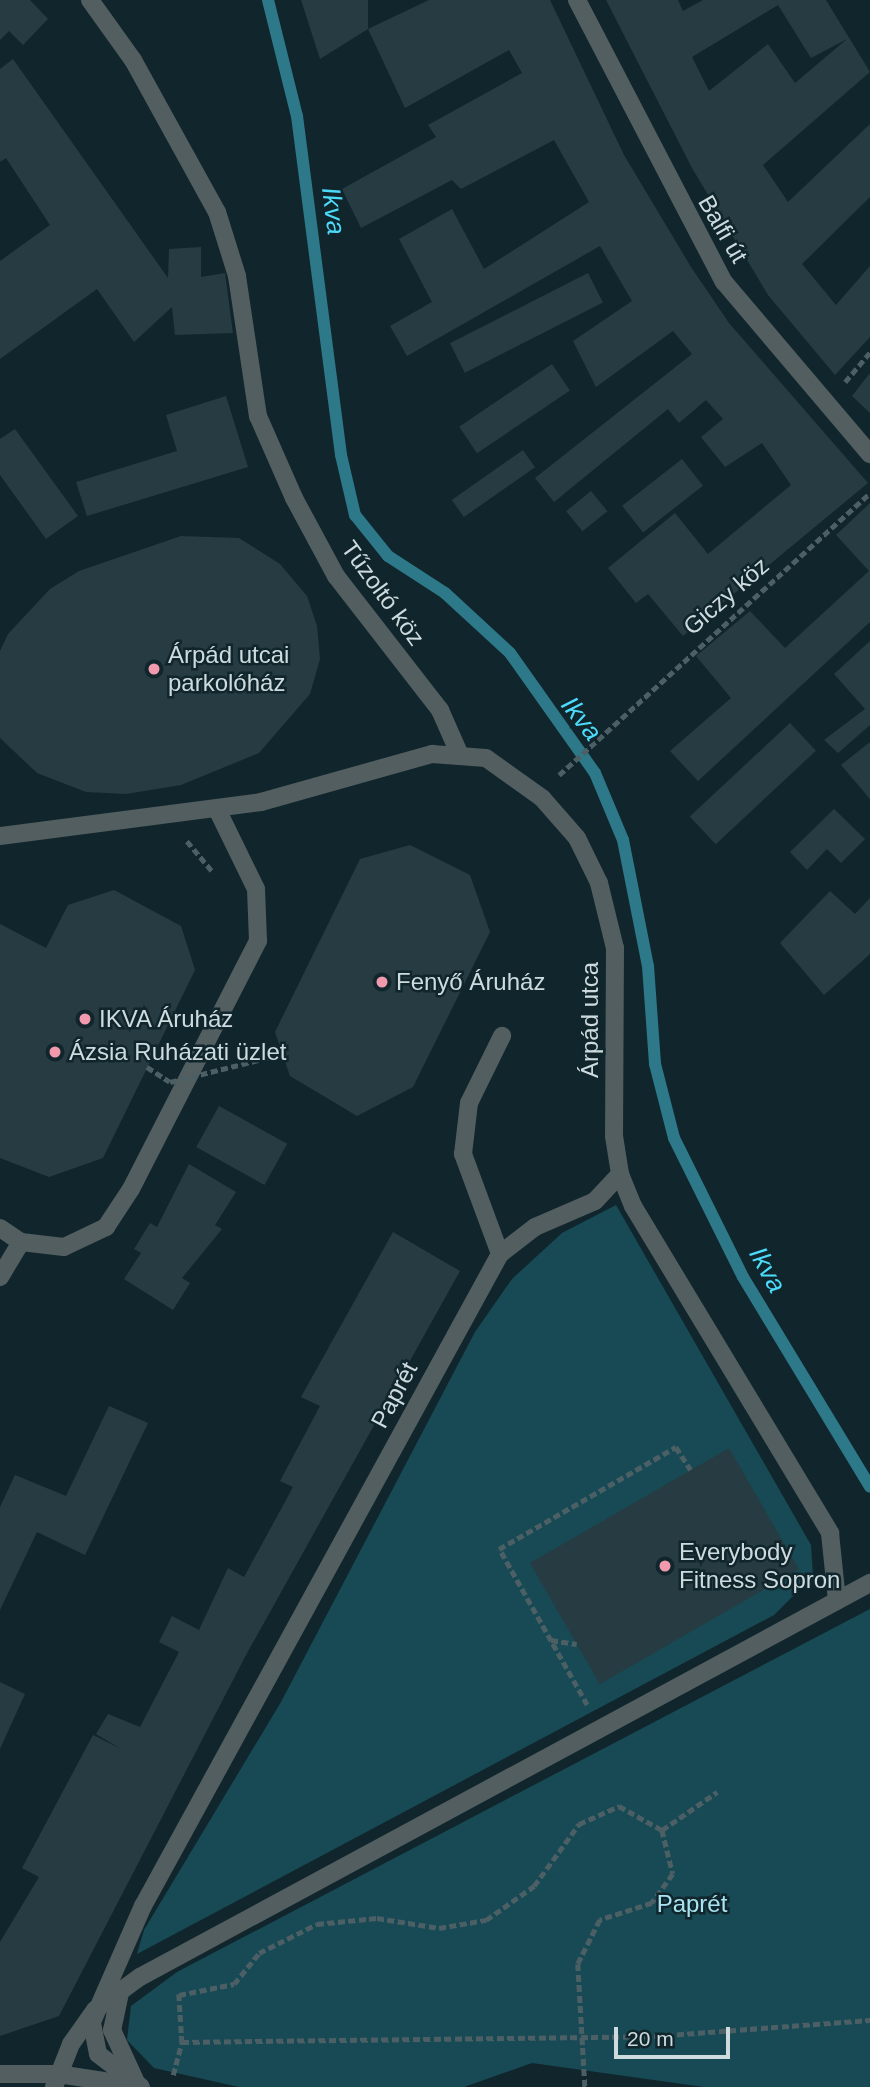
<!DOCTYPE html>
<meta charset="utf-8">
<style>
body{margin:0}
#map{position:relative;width:870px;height:2087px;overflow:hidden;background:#10262c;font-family:Arial,sans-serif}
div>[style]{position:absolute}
.green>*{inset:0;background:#174a55}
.stream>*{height:12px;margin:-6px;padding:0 6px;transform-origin:6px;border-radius:6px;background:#2d7889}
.building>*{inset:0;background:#263c42;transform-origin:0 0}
.path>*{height:4.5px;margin-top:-2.25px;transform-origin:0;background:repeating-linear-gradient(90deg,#4c5f65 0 7px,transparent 0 10.5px)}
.minor>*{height:18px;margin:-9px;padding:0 9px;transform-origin:9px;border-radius:9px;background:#535e60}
.path-bridge>*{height:4.5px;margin-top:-2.25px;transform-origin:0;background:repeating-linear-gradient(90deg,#4c5f65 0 7px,transparent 0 10.5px)}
.dots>*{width:19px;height:19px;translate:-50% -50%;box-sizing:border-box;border:4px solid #10262c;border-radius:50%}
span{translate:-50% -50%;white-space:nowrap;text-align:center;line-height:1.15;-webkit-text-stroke:5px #10262c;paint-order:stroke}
.street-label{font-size:24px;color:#cedbde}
.poi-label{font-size:24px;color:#cedbde}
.left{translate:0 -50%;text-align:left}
.park-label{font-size:24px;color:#a8e3f2}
.water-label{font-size:26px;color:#4cdbfb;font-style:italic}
.scale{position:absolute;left:614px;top:2027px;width:116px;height:32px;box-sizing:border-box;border:4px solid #cedbde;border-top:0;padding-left:9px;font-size:21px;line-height:24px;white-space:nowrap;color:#cedbde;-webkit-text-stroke:5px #10262c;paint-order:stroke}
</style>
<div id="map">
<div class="green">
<i style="clip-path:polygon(616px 1205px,811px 1545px,813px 1576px,774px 1615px,137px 1954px,144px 1930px,281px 1702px,475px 1332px,512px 1279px,562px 1233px)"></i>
<i style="clip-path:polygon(870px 1609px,870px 2087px,704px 2087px,532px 2063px,464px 2087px,239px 2087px,154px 2068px,127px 2040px,131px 2006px,177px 1972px)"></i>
</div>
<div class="stream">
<i style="left:268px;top:0;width:120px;rotate:76deg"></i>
<i style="left:297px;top:116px;width:342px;rotate:82.6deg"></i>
<i style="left:341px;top:455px;width:62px;rotate:76.9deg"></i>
<i style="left:355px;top:515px;width:53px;rotate:51.2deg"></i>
<i style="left:388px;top:556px;width:68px;rotate:33deg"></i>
<i style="left:445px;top:593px;width:88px;rotate:42.7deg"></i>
<i style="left:510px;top:653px;width:147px;rotate:54.7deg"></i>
<i style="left:595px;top:773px;width:73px;rotate:67.3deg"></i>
<i style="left:623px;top:840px;width:128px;rotate:78.8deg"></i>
<i style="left:648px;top:966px;width:98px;rotate:85.9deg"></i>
<i style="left:655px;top:1064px;width:76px;rotate:75.6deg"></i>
<i style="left:674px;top:1138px;width:155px;rotate:63.6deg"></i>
<i style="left:743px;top:1277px;width:245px;rotate:58.8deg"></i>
</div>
<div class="building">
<i style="clip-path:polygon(0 0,30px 0,48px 19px,23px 45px,9px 31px,0 40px)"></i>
<i style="clip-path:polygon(301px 0,368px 0,368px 29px,320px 59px)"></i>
<i style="clip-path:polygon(429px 0,550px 0,624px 155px,691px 267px,729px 323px,868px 483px,683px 636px,648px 594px,636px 603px,608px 568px,675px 513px,708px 554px,791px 485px,762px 443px,725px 467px,701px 437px,723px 419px,706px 400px,679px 423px,668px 409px,554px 502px,535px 478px,692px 354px,673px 331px,596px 387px,573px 341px,632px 301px,600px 246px,407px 356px,390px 326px,432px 302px,399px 239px,452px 209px,484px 269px,589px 202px,554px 140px,461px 189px,452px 180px,361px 228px,342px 189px,436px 137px,428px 125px,522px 73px,509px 50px,405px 108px,368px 29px)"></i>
<i style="clip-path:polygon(evenodd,606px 0,678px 0,683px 11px,703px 0,826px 0,870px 72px,763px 165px,788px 202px,870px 124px,870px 197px,802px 264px,836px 305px,870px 266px,870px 337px,835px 375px,768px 295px,692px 168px,606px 0,778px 5px,811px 58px,847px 39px,795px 83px,768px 44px,709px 91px,692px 57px,778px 5px)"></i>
<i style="clip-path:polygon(13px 59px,168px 278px,169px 249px,201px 247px,201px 277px,225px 273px,233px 333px,175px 335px,172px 307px,134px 342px,97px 289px,0 359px,0 261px,50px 225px,6px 158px,0 162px,0 69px)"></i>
<i style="left:588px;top:273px;width:33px;height:155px;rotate:63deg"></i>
<i style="left:552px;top:364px;width:32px;height:112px;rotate:56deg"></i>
<i style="clip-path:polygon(870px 373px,870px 413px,852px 396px)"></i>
<i style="clip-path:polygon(226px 396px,248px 467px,87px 516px,76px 482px,177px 451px,166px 415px)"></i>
<i style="clip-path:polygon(15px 429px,78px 516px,46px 539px,0 475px,0 439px)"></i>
<i style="left:523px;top:450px;width:21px;height:87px;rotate:55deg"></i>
<i style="left:682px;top:459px;width:34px;height:76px;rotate:52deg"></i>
<i style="left:591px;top:491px;width:26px;height:32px;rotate:51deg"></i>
<i style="clip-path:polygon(870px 503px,870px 622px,698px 781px,670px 751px,731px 698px,696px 656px,750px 611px,785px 648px,869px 571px,836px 535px)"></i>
<i style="clip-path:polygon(181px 536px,239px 538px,280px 564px,307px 596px,317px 626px,320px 659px,310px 694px,259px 753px,181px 785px,126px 794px,86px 792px,37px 773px,0 738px,0 651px,8px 634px,50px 589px,79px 571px)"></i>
<i style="clip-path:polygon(870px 641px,870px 725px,838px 753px,824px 740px,865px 709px,834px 674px)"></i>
<i style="left:790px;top:723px;width:38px;height:137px;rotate:47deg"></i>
<i style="clip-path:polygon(870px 742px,870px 799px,841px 765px)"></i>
<i style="clip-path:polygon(834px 809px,865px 839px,841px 863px,827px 849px,807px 870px,790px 852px)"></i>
<i style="clip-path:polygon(410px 845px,470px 875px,490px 932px,413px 1087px,357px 1116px,290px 1076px,275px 1032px,360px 859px)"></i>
<i style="clip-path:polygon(114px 890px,181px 926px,195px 970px,103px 1158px,49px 1177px,0 1158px,0 924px,46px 948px,68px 905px)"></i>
<i style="clip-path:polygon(830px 891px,855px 914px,870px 898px,870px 954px,824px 995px,780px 943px)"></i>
<i style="left:219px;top:1106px;width:78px;height:47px;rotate:29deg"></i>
<i style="clip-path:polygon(189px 1164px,236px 1192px,215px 1225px,222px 1229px,182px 1278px,190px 1283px,173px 1310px,124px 1279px,141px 1253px,134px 1249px,150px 1223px,157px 1227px)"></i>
<i style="clip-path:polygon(393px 1232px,460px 1271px,246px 1655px,59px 2016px,0 2036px,0 1942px,39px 1877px,22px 1868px,93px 1735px,121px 1749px,96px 1734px,108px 1714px,140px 1727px,179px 1652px,159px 1642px,172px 1616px,199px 1630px,228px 1568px,244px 1577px,293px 1487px,280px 1481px,320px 1406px,301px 1397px)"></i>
<i style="clip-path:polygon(109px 1406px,148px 1423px,85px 1555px,37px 1532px,0 1610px,0 1507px,15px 1475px,66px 1496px)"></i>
<i style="left:729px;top:1448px;width:140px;height:230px;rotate:60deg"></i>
<i style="clip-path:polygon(0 1682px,25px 1694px,0 1749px)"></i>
</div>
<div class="path">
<i style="left:845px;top:382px;width:39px;rotate:-50deg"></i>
<i style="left:559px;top:775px;width:420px;rotate:-42.2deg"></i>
<i style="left:187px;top:841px;width:40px;rotate:50deg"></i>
<i style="left:551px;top:1640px;width:26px;rotate:9deg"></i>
<i style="left:587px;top:1705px;width:179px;rotate:-119.4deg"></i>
<i style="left:499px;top:1549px;width:204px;rotate:-30deg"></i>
<i style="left:676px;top:1447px;width:27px;rotate:57deg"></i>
<i style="left:662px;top:1830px;width:67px;rotate:-34.6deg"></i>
<i style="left:179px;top:1994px;width:48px;rotate:86.4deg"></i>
<i style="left:179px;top:1995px;width:56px;rotate:-11.3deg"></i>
<i style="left:234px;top:1984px;width:40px;rotate:-51deg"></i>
<i style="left:259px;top:1953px;width:65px;rotate:-26.6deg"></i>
<i style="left:317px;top:1924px;width:60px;rotate:-5.7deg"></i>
<i style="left:377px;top:1918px;width:63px;rotate:9.2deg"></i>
<i style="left:439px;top:1928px;width:48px;rotate:-9.7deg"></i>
<i style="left:486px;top:1920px;width:59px;rotate:-35.3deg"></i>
<i style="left:534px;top:1886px;width:77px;rotate:-54deg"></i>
<i style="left:579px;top:1824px;width:44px;rotate:-24.2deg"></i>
<i style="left:619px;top:1806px;width:49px;rotate:29.2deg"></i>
<i style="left:662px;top:1830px;width:45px;rotate:76deg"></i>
<i style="left:673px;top:1874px;width:36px;rotate:126deg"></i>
<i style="left:652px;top:1903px;width:55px;rotate:161.9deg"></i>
<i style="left:600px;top:1920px;width:49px;rotate:116.6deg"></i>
<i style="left:578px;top:1964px;width:123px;rotate:86.7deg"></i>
<i style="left:173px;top:2075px;width:34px;rotate:-75deg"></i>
<i style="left:182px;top:2042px;width:474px;rotate:-0.7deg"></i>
<i style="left:656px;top:2036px;width:215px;rotate:-4.3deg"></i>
</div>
<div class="minor">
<i style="left:90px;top:0;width:74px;rotate:54.4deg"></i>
<i style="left:133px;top:60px;width:174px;rotate:61.1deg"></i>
<i style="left:217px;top:212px;width:67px;rotate:72.6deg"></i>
<i style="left:237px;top:276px;width:142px;rotate:81.5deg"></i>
<i style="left:258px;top:416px;width:90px;rotate:66.3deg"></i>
<i style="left:294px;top:498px;width:89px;rotate:61.7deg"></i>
<i style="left:336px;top:576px;width:170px;rotate:52.2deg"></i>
<i style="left:440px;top:710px;width:47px;rotate:66.2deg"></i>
<i style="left:577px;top:0;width:318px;rotate:62.5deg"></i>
<i style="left:724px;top:282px;width:226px;rotate:49.7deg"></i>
<i style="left:0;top:836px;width:263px;rotate:-7.4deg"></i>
<i style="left:261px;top:802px;width:178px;rotate:-15.7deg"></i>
<i style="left:432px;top:754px;width:54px;rotate:4.2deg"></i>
<i style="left:486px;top:758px;width:69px;rotate:35.5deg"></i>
<i style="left:542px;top:798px;width:53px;rotate:48.8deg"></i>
<i style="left:577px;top:838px;width:50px;rotate:63.9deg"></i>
<i style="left:599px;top:883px;width:67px;rotate:76.2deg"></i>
<i style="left:615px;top:948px;width:188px;rotate:90.3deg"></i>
<i style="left:614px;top:1136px;width:38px;rotate:81deg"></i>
<i style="left:620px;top:1174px;width:35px;rotate:68deg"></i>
<i style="left:633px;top:1206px;width:382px;rotate:58.9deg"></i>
<i style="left:830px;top:1533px;width:68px;rotate:84.1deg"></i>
<i style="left:0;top:1228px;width:25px;rotate:34deg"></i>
<i style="left:21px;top:1242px;width:43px;rotate:6.6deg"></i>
<i style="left:64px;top:1247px;width:47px;rotate:-25.5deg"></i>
<i style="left:106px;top:1227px;width:45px;rotate:-56.7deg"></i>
<i style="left:131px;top:1189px;width:279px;rotate:-62.9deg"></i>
<i style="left:258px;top:941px;width:52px;rotate:-92.2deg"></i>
<i style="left:256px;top:889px;width:89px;rotate:-116deg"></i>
<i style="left:500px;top:1254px;width:107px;rotate:-110.3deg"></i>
<i style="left:463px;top:1154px;width:51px;rotate:-83.3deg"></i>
<i style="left:469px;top:1103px;width:75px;rotate:-63.8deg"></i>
<i style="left:0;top:1277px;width:41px;rotate:-59deg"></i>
<i style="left:120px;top:1993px;width:38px;rotate:102deg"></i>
<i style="left:112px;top:2030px;width:55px;rotate:65.3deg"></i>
<i style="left:0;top:2074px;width:58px"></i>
<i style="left:58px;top:2074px;width:79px;rotate:8.7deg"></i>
<i style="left:54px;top:2087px;width:46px;rotate:-68.4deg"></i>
<i style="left:71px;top:2044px;width:42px;rotate:-54.8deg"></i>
<i style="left:95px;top:2010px;width:56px;rotate:-36.3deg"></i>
<i style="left:140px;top:1977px;width:830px;rotate:-28.36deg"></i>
<i style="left:141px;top:2087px;width:54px;rotate:-142.5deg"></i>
<i style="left:98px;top:2054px;width:33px;rotate:-101deg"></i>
<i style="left:92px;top:2022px;width:127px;rotate:-66.3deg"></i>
<i style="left:143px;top:1906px;width:743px;rotate:-61.3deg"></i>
<i style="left:500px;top:1254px;width:44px;rotate:-37.6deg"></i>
<i style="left:535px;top:1227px;width:65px;rotate:-23.4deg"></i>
<i style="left:595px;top:1201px;width:37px;rotate:-47deg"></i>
</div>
<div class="path-bridge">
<i style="left:147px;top:1067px;width:27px;rotate:33deg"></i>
<i style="left:170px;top:1082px;width:115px;rotate:-14deg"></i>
</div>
<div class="dots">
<i style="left:154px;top:669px;background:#f29aad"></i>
<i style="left:382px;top:982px;background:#f29aad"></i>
<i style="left:85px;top:1019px;background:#f29aad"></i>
<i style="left:55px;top:1052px;background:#f29aad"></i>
<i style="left:665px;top:1566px;background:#f29aad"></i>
</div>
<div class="street-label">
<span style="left:723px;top:229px;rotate:60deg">Balfi út</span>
<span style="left:383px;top:593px;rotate:54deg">Tűzoltó köz</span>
<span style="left:726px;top:596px;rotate:-41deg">Giczy köz</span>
<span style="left:590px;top:1020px;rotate:-90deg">Árpád utca</span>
<span style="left:394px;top:1395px;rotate:-62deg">Paprét</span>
</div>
<div class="poi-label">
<span class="left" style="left:168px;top:669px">Árpád utcai<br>parkolóház</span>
<span class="left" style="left:396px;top:982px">Fenyő Áruház</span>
<span class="left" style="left:99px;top:1019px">IKVA Áruház</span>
<span class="left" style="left:69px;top:1052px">Ázsia Ruházati üzlet</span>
<span class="left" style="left:679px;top:1566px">Everybody<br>Fitness Sopron</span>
</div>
<div class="park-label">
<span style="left:692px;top:1904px">Paprét</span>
</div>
<div class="water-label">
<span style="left:333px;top:211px;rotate:83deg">Ikva</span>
<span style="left:581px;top:719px;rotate:52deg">Ikva</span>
<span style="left:767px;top:1270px;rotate:61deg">Ikva</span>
</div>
<div class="scale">20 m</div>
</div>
